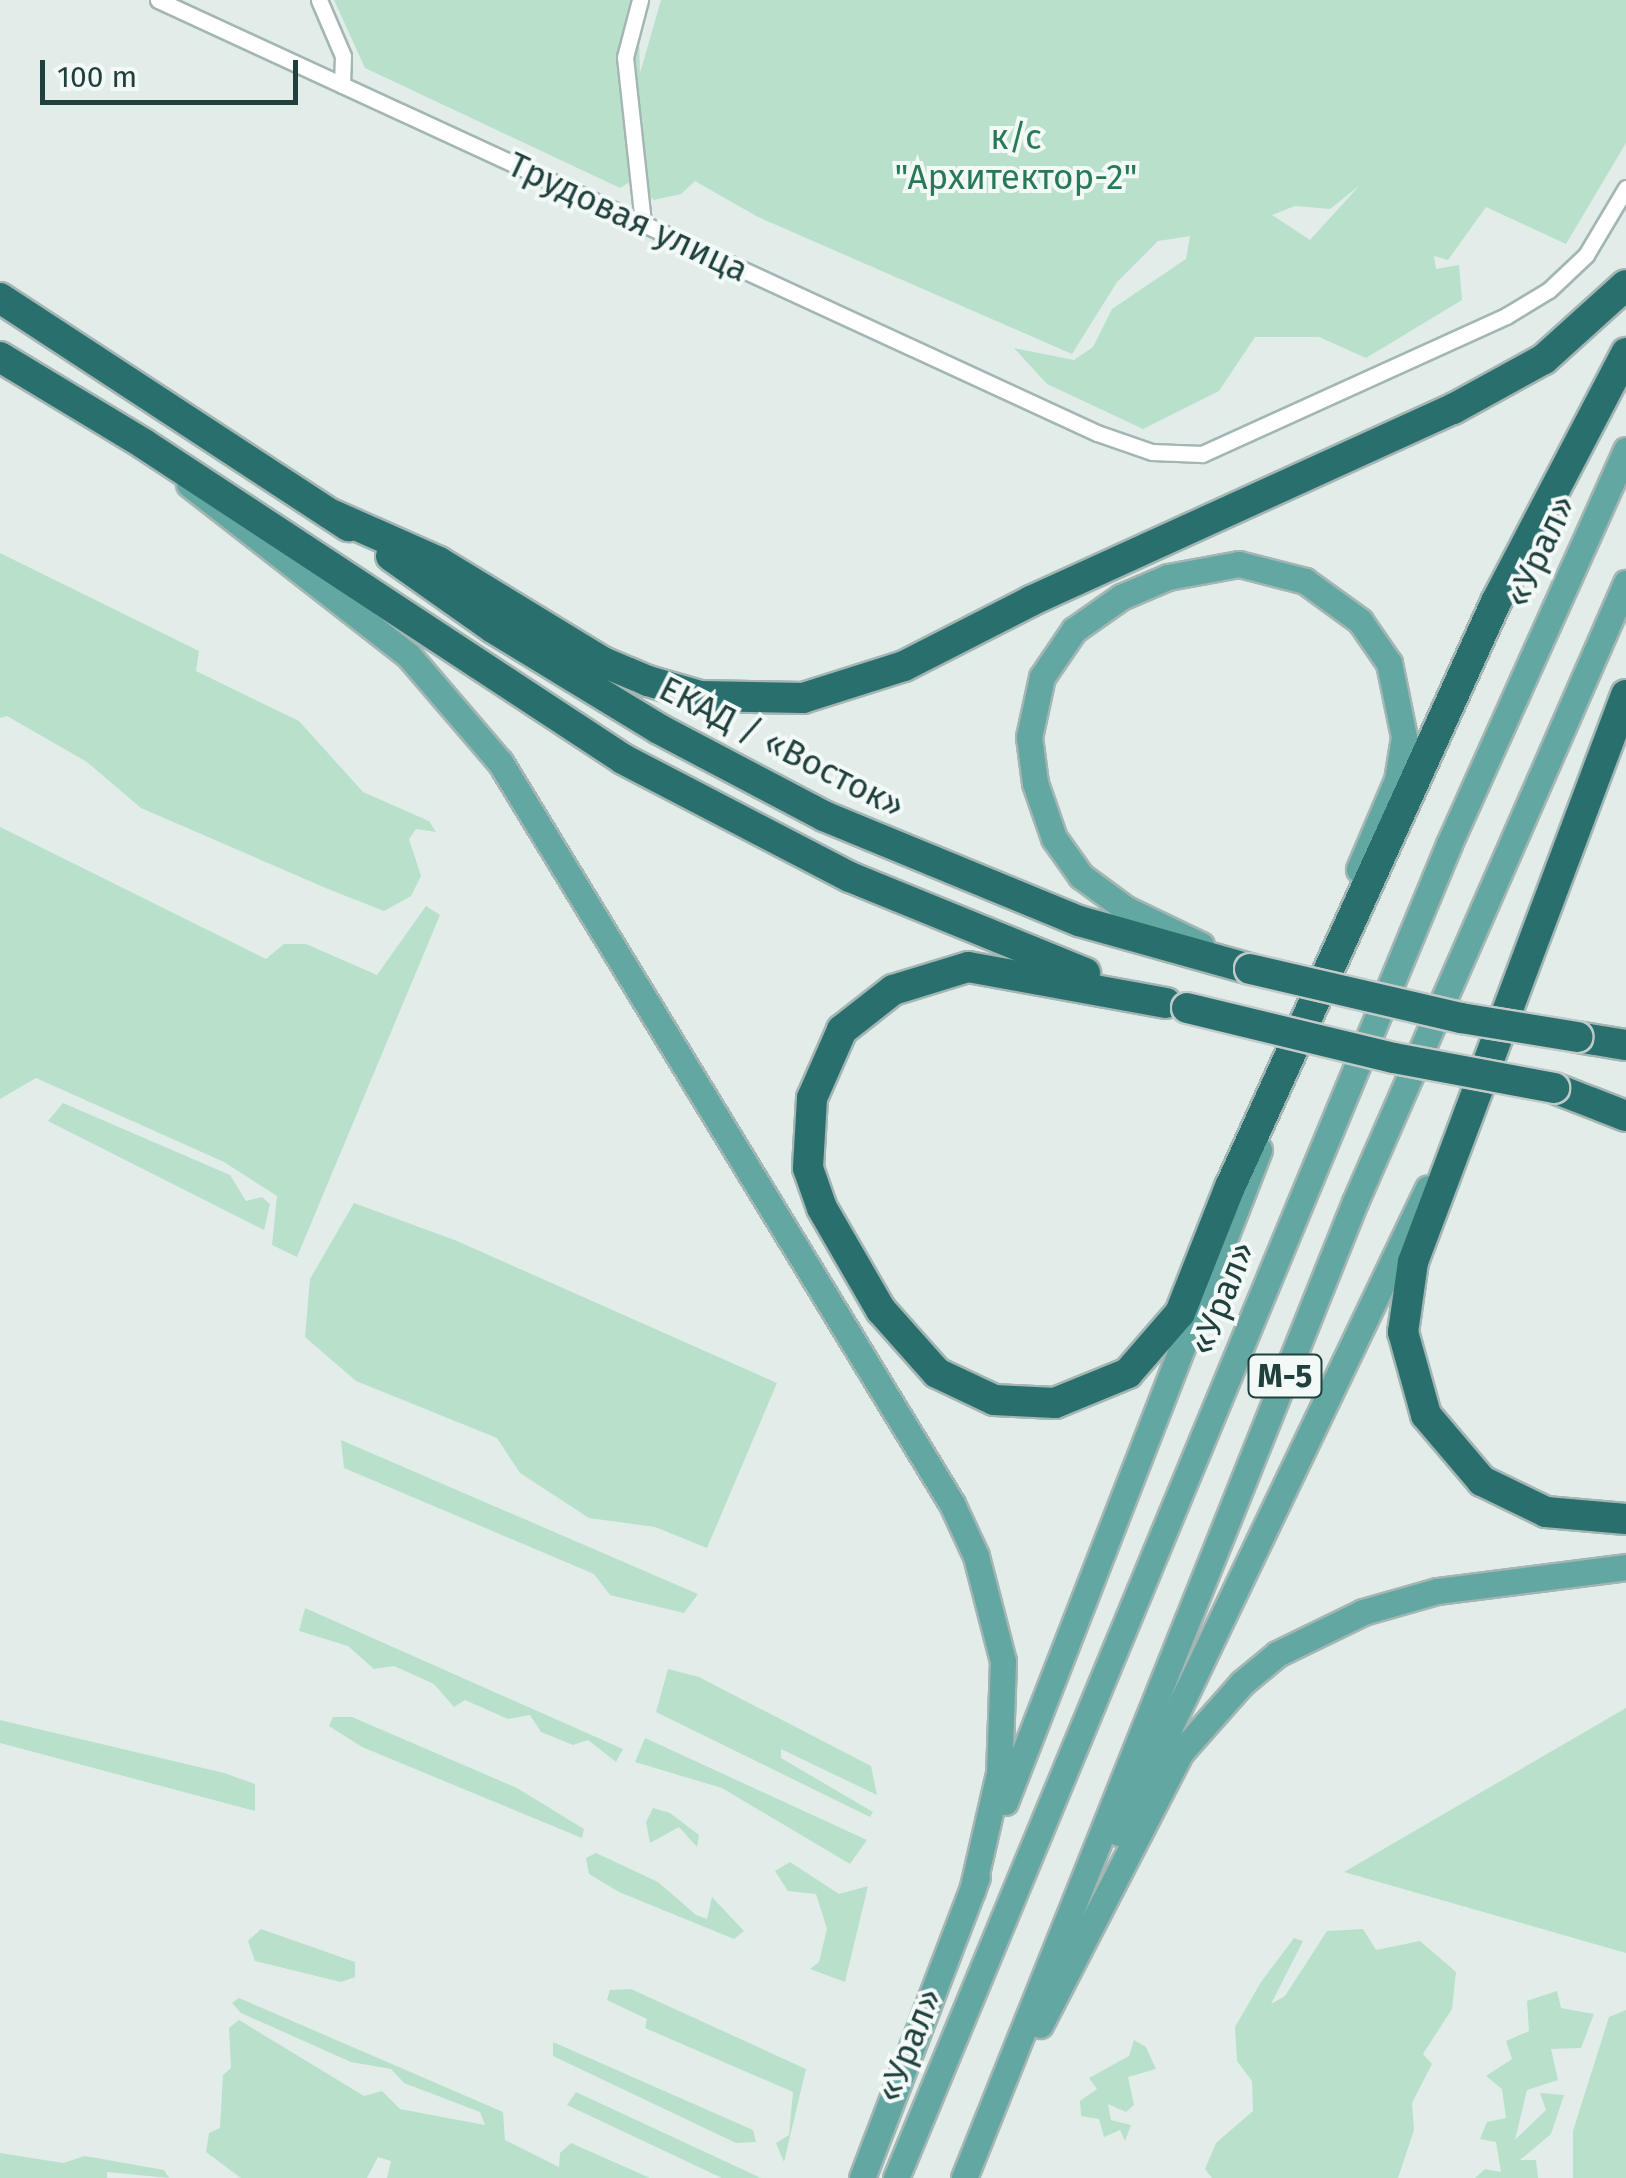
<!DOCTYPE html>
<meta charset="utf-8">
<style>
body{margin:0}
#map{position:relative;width:1626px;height:2178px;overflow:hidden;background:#e2edea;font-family:"Fira Sans",sans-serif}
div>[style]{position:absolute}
.green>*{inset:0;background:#b9e0cb}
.roads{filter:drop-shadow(2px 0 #a4b6b3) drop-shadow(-2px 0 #a4b6b3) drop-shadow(0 2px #a4b6b3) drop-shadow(0 -2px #a4b6b3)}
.street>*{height:15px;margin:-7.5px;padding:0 7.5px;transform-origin:7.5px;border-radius:7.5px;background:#fff}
.primary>*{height:25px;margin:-12.5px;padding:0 12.5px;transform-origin:12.5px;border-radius:12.5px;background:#62a7a2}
.highway>*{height:30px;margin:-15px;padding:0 15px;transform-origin:15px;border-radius:15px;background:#296f6e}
.bridges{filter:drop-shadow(2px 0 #c1cac9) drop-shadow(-2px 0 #c1cac9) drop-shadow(0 2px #c1cac9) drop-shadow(0 -2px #c1cac9)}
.highway-bridge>*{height:30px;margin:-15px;padding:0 15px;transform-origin:15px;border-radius:15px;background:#296f6e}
span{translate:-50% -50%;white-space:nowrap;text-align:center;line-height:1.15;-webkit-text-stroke:8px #f3f9f7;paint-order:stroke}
.shield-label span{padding:2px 8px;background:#f3f9f7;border:2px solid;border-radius:8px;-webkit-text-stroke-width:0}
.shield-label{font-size:32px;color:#20403d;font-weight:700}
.park-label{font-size:35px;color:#277a57}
.street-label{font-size:35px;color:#20403d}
.scale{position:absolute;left:40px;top:60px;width:258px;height:45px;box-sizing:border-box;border:5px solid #20403d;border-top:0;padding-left:12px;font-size:30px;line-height:35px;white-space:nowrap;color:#20403d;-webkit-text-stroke:8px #f3f9f7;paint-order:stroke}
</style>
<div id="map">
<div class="green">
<i style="clip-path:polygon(evenodd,334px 0,631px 0,624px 24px,639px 32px,640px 73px,661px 0,1626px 0,1626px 143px,1566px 244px,1486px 207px,1448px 260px,1434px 256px,1436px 269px,1459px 265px,1462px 300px,1366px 358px,1319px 337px,1255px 337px,1219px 391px,1143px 429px,1047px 384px,1014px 348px,1074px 360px,1093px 347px,1112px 309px,1186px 259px,1190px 236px,1158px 241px,1117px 282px,1072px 354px,758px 217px,695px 181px,681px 194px,654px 200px,633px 180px,620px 188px,365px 68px,334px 0,1359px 186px,1310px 240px,1272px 215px,1295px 206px,1330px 209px,1359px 186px)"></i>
<i style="clip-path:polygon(0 553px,199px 651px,196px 671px,299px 721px,363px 792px,429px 821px,436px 832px,416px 829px,409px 839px,421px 876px,411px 896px,384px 911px,328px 889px,141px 808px,87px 762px,7px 716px,0 718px)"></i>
<i style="clip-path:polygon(0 827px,266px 959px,284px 944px,306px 944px,377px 975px,426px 906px,440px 915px,297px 1257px,272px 1245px,277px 1196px,224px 1162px,36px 1078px,0 1099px)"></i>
<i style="clip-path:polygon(63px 1103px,230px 1175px,246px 1201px,262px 1197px,270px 1204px,264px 1230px,48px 1121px)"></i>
<i style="clip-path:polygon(354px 1203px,457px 1241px,777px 1383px,707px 1548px,655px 1527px,589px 1518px,520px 1473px,497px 1438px,356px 1381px,305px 1337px,310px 1279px)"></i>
<i style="clip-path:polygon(341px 1440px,698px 1594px,684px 1613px,610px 1595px,594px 1574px,344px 1468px)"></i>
<i style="clip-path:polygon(305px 1608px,623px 1749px,616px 1762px,588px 1740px,573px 1745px,541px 1732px,530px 1715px,508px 1719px,465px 1700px,454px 1707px,434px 1684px,394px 1666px,374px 1669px,348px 1646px,299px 1631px)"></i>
<i style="clip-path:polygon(668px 1669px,699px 1677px,871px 1766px,877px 1795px,781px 1749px,781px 1758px,873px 1812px,870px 1817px,656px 1712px)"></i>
<i style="clip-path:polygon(1626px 1708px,1626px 1953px,1344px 1872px)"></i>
<i style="clip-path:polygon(333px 1717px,352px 1717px,517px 1788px,584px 1829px,582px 1838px,362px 1747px,329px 1726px)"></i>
<i style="clip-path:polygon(0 1720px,224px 1773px,255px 1784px,255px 1811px,0 1743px)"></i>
<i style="clip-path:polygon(645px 1738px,867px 1840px,850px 1864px,722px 1788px,635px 1762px)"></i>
<i style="clip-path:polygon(653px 1808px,670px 1813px,699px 1835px,697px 1847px,679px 1827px,650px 1843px,646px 1822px)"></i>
<i style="clip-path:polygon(596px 1853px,658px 1882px,696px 1915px,707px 1919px,712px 1897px,744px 1931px,734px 1939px,619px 1892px,589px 1874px,586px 1858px)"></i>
<i style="clip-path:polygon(790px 1862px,839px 1894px,868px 1886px,845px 1982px,810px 1969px,819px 1962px,827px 1929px,816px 1894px,788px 1891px,775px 1871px)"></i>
<i style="clip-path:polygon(261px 1929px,355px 1962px,355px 1977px,341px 1982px,255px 1961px,248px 1941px)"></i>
<i style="clip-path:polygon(1363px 1929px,1376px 1950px,1420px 1941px,1456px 1972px,1452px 2009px,1423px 2054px,1432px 2064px,1412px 2103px,1414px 2130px,1398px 2178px,1212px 2178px,1205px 2169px,1216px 2143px,1253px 2111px,1252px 2081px,1237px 2061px,1235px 2027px,1261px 1982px,1294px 1938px,1303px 1941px,1271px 2004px,1285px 1996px,1327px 1931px)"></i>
<i style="clip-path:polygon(631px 1989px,806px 2069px,784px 2162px,776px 2143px,789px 2135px,793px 2092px,645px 2028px,647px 2019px,607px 2000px,610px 1990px)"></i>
<i style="clip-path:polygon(1557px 1991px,1561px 2008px,1594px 2014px,1581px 2048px,1551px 2049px,1558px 2080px,1527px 2090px,1515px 2140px,1546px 2110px,1540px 2093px,1564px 2095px,1551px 2134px,1520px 2160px,1536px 2160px,1538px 2178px,1475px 2178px,1485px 2169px,1501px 2172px,1496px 2142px,1480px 2139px,1487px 2122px,1506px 2118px,1502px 2089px,1486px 2076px,1512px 2059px,1506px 2041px,1529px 2031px,1527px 2001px)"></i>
<i style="clip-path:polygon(239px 1998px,503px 2112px,505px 2140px,559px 2167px,560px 2153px,571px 2143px,650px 2178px,387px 2178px,391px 2161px,378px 2157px,367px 2178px,241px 2178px,206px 2152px,209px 2133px,220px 2128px,223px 2075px,231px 2068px,229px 2028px,239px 2020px,364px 2096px,382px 2091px,400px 2109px,485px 2125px,480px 2112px,404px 2083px,391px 2069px,351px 2062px,241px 2013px,232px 2003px)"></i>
<i style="clip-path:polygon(1626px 2010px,1626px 2178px,1573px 2178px,1573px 2131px,1609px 2017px)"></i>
<i style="clip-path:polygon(1134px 2040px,1146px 2047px,1156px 2069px,1128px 2077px,1134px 2105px,1126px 2112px,1108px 2104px,1111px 2120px,1131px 2125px,1125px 2141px,1120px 2130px,1104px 2137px,1099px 2119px,1081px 2116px,1080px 2101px,1097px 2089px,1089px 2078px,1129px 2056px)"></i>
<i style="clip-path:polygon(553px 2042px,753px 2130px,756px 2142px,736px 2143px,553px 2056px)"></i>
<i style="clip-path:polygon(576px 2092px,761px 2178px,722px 2178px,567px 2105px)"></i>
<i style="clip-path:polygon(0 2153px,63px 2163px,85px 2156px,164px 2170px,169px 2178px,107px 2172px,107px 2178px,0 2178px)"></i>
</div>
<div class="roads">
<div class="street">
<i style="left:158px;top:0;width:1034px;rotate:24.76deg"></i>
<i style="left:1097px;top:433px;width:58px;rotate:19.1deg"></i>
<i style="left:1152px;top:452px;width:50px;rotate:2.3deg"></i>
<i style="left:1202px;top:454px;width:334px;rotate:-24.4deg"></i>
<i style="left:1506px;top:316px;width:50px;rotate:-31.2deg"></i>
<i style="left:1549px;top:290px;width:51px;rotate:-43.4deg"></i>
<i style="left:1586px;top:255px;width:78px;rotate:-59.2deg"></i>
<i style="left:319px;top:0;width:61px;rotate:66.8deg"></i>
<i style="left:343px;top:56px;width:29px;rotate:92deg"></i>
<i style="left:640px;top:0;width:59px;rotate:104.7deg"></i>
<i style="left:625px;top:57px;width:168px;rotate:83.8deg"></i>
</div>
<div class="primary">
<i style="left:189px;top:484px;width:279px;rotate:38deg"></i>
<i style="left:409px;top:656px;width:140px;rotate:49.4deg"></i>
<i style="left:500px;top:762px;width:869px;rotate:58.65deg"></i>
<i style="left:952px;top:1504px;width:57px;rotate:65.2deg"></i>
<i style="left:976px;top:1556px;width:108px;rotate:75.6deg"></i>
<i style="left:1003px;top:1661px;width:112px;rotate:92deg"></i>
<i style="left:999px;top:1773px;width:121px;rotate:102.9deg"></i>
<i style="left:1201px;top:945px;width:83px;rotate:-154.4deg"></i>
<i style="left:1126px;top:909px;width:56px;rotate:-143.7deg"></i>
<i style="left:1081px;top:876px;width:47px;rotate:-125.4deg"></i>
<i style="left:1054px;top:838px;width:58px;rotate:-109.1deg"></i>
<i style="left:1035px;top:783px;width:46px;rotate:-97.4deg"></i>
<i style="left:1029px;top:737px;width:61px;rotate:-77.8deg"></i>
<i style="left:1042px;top:677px;width:57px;rotate:-55.8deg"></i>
<i style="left:1074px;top:630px;width:57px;rotate:-35.1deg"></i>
<i style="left:1121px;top:597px;width:51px;rotate:-23.1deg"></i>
<i style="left:1168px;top:577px;width:72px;rotate:-10.4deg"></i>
<i style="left:1239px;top:564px;width:68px;rotate:14.4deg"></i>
<i style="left:1305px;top:581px;width:68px;rotate:36deg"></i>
<i style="left:1360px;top:621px;width:51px;rotate:55.4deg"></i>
<i style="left:1389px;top:663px;width:76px;rotate:78.5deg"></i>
<i style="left:1404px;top:737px;width:44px;rotate:99.2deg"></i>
<i style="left:1397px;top:780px;width:97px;rotate:113.1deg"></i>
<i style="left:1005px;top:1802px;width:700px;rotate:-68.72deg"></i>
<i style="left:1119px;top:1833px;width:715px;rotate:-64.4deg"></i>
<i style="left:1040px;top:2025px;width:307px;rotate:-62.7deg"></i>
<i style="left:1181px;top:1752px;width:92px;rotate:-48.5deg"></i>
<i style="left:1242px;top:1683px;width:45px;rotate:-39.6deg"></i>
<i style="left:1277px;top:1654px;width:96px;rotate:-26deg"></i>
<i style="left:1363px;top:1612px;width:77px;rotate:-15.8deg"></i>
<i style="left:1437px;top:1591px;width:191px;rotate:-7.2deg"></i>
<i style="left:862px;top:2178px;width:322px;rotate:-69.1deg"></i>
<i style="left:896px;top:2178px;width:1444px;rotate:-67.48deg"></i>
<i style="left:1449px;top:844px;width:432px;rotate:-65.8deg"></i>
<i style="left:964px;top:2178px;width:1051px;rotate:-68.17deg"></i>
<i style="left:1355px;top:1202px;width:676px;rotate:-66.36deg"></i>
</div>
<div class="highway">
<i style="left:0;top:298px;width:417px;rotate:33.2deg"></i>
<i style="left:0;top:357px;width:168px;rotate:31.1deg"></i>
<i style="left:144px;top:444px;width:573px;rotate:33.33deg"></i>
<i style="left:623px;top:759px;width:256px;rotate:27.5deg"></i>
<i style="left:850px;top:877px;width:254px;rotate:22.2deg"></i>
<i style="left:333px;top:515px;width:116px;rotate:23.9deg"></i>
<i style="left:439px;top:562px;width:192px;rotate:31.4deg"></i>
<i style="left:603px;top:662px;width:49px;rotate:22.9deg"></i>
<i style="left:648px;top:681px;width:54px;rotate:16.1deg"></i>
<i style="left:700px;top:696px;width:103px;rotate:1.1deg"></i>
<i style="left:803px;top:698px;width:106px;rotate:-17.6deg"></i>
<i style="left:904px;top:666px;width:143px;rotate:-27.1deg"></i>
<i style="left:1031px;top:601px;width:464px;rotate:-24.5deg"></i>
<i style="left:1453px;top:409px;width:104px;rotate:-28.8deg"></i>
<i style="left:1544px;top:359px;width:110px;rotate:-42.1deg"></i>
<i style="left:391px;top:556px;width:125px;rotate:35.2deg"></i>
<i style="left:493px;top:628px;width:194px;rotate:31.3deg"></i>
<i style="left:659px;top:729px;width:187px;rotate:27.8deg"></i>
<i style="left:824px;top:816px;width:276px;rotate:22.4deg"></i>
<i style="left:1079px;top:921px;width:178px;rotate:15.7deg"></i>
<i style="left:1626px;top:695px;width:606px;rotate:110.59deg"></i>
<i style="left:1413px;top:1262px;width:71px;rotate:98.1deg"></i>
<i style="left:1403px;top:1332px;width:86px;rotate:74.5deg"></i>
<i style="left:1426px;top:1415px;width:87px;rotate:49.7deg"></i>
<i style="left:1482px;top:1481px;width:71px;rotate:25.8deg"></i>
<i style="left:1546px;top:1512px;width:80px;rotate:5deg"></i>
<i style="left:1166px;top:1003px;width:201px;rotate:-169.7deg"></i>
<i style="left:968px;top:967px;width:78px;rotate:163deg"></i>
<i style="left:893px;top:990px;width:65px;rotate:141.9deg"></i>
<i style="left:842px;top:1030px;width:74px;rotate:113.8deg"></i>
<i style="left:812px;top:1098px;width:70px;rotate:93.3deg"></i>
<i style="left:808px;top:1168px;width:42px;rotate:70.7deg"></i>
<i style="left:822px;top:1208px;width:118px;rotate:60deg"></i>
<i style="left:881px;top:1310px;width:84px;rotate:48.4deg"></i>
<i style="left:937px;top:1373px;width:63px;rotate:25.3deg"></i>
<i style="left:994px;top:1400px;width:61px;rotate:2.8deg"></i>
<i style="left:1055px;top:1403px;width:79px;rotate:-22.3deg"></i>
<i style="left:1128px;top:1373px;width:79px;rotate:-49.1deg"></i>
<i style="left:1180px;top:1313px;width:136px;rotate:-68.4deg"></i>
<i style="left:1230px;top:1187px;width:643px;rotate:-65.55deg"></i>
<i style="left:1496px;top:602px;width:281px;rotate:-62.4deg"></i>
<i style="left:1577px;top:1037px;width:50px;rotate:9.3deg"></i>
<i style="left:1554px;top:1088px;width:77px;rotate:21.3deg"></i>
</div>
</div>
<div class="bridges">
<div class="highway-bridge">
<i style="left:1250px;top:969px;width:217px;rotate:13.1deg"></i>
<i style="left:1461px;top:1018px;width:118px;rotate:9.3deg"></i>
<i style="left:1187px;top:1008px;width:213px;rotate:13.6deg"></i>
<i style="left:1394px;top:1058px;width:163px;rotate:10.6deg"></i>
</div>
</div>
<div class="shield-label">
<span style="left:1285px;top:1376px">М-5</span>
</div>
<div class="park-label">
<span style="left:1016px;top:157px">к/с<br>"Архитектор-2"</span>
</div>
<div class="street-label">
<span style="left:628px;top:217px;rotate:25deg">Трудовая улица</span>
<span style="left:1540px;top:551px;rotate:-65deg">«Урал»</span>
<span style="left:782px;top:747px;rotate:27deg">ЕКАД / «Восток»</span>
<span style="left:1222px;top:1298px;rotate:-68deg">«Урал»</span>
<span style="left:909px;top:2045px;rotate:-68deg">«Урал»</span>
</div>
<div class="scale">100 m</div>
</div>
